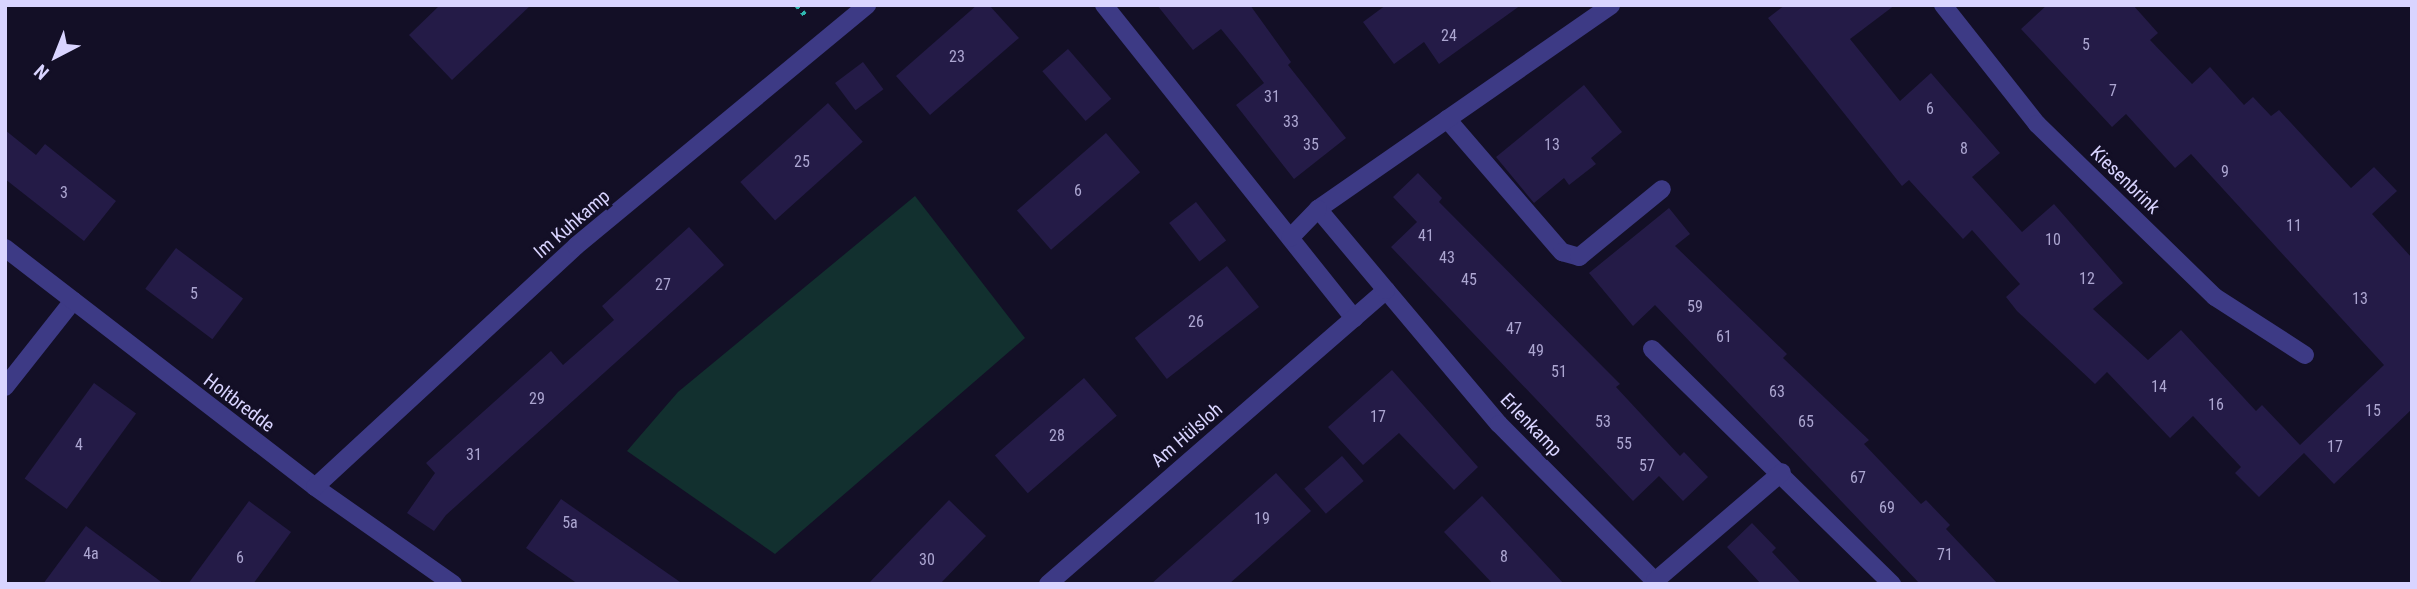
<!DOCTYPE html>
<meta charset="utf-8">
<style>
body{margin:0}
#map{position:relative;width:2417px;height:589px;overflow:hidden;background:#130f26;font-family:"Roboto Condensed",sans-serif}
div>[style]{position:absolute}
.green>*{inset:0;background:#12302f}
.building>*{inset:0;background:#241b47;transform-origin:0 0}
.path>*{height:4.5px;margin-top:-2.25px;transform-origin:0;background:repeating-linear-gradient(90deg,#2fb8b0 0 3.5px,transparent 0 8.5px)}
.lane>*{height:18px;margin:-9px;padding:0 9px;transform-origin:9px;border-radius:9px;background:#3d3a85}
.street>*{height:18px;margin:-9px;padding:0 9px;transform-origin:9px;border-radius:9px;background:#3d3a85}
span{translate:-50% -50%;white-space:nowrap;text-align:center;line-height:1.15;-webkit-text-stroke:6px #130f26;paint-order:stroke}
.number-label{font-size:16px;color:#aca6d1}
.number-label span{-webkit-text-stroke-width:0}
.street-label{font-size:19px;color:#d9d4ff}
.frame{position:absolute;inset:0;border:7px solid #d9d4ff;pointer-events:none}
.north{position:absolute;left:21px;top:21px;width:70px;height:70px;-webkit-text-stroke:5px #130f26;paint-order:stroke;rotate:222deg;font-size:19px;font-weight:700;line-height:28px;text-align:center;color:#d9d4ff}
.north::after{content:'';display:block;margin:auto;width:24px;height:32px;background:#d9d4ff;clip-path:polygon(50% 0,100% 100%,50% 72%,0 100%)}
</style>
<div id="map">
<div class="green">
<i style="clip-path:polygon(915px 196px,1025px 338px,775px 554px,627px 451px,678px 392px)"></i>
</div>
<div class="building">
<i style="clip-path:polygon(440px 5px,531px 5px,452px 80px,409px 35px)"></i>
<i style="clip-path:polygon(977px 5px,989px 5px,1019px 38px,930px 115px,896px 76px)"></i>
<i style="clip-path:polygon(1157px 5px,1250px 5px,1291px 62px,1288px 65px,1346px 138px,1294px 179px,1236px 105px,1264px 83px,1243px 56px,1221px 29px,1193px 50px)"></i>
<i style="clip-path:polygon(1386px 5px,1521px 5px,1439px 64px,1424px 42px,1394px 64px,1363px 22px)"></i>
<i style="clip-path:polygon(1785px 5px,1895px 5px,1850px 39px,1900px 101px,1931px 73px,2000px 153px,1972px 177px,2022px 232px,2054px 204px,2123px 283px,2093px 309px,2148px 360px,2181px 330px,2256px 411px,2262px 405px,2300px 445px,2384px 365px,2191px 154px,2175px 168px,2126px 114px,2112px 127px,2021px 29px,2047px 5px,2133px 5px,2158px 33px,2150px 40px,2192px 84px,2210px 67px,2244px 105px,2253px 97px,2271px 116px,2279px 110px,2351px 188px,2374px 167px,2397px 191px,2372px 214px,2412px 258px,2412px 409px,2334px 484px,2304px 453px,2259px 497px,2235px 473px,2241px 467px,2193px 416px,2170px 438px,2107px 372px,2095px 384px,2017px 311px,2006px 297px,2020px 284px,1972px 230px,1963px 239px,1909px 180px,1902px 186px,1768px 18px)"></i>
<i style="left:1068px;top:49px;width:66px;height:34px;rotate:49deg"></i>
<i style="left:863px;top:62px;width:34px;height:35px;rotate:53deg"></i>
<i style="clip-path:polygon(1584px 85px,1622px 132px,1591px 158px,1596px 164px,1569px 185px,1564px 178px,1534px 203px,1496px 157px)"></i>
<i style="left:828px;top:103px;width:52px;height:118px;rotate:48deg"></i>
<i style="clip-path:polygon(5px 130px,36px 155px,45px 144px,116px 201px,84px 241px,5px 179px)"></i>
<i style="left:1106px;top:133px;width:52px;height:118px;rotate:49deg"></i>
<i style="clip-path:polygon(1418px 173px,1442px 198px,1439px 202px,1620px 384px,1616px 387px,1680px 456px,1684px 452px,1708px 477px,1683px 501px,1659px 476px,1633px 501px,1391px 247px,1417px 222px,1393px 197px)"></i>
<i style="left:1196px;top:202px;width:49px;height:34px;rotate:52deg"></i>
<i style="clip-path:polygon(1669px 208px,1690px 234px,1675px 246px,1787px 354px,1783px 358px,1869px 440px,1864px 444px,1921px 504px,1926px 500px,1950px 525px,1946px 529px,1998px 584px,1920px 584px,1655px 305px,1633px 326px,1589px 273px)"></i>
<i style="clip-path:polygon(689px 227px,724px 265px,446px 515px,434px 531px,407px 513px,435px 473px,426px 463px,551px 351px,563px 365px,614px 320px,602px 306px)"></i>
<i style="left:176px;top:248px;width:84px;height:51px;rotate:37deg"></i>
<i style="left:1227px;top:266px;width:52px;height:117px;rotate:52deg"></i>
<i style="clip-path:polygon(1392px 370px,1478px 467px,1454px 490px,1399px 433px,1363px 465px,1328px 427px)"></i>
<i style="left:1084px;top:378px;width:50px;height:118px;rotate:49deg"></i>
<i style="left:94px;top:383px;width:52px;height:118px;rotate:36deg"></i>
<i style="left:1342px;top:456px;width:33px;height:50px;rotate:49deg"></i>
<i style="clip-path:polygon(1276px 473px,1311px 511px,1229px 584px,1151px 584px)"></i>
<i style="clip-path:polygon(1482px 496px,1564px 584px,1493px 584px,1444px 532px)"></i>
<i style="clip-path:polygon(561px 499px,683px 584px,578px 584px,526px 548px)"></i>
<i style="clip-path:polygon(949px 500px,986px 536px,940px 584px,868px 584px)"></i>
<i style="clip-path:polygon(249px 501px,291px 532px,253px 584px,188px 584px)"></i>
<i style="clip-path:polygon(1752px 523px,1776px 548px,1772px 552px,1802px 584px,1761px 584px,1727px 547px)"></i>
<i style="clip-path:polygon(86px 526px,164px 584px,43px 584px)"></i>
</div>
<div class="path">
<i style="left:797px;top:5px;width:16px;rotate:50deg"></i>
</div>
<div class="lane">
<i style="left:1447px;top:119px;width:176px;rotate:49.2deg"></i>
<i style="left:1562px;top:252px;width:18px;rotate:16deg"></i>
<i style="left:1579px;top:257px;width:107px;rotate:-39.3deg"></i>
<i style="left:5px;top:387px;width:110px;rotate:-51.7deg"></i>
</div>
<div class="street">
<i style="left:1104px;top:5px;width:401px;rotate:51.4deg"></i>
<i style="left:1943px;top:5px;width:152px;rotate:51.7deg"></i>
<i style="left:2037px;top:124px;width:248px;rotate:44.2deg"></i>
<i style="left:2215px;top:297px;width:107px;rotate:32.8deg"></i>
<i style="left:1318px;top:209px;width:357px;rotate:-34.8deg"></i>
<i style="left:5px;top:248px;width:391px;rotate:37.6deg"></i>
<i style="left:315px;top:487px;width:169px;rotate:35.1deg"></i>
<i style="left:1386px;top:290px;width:175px;rotate:49.9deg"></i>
<i style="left:1499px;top:424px;width:226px;rotate:45.2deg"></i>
<i style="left:1652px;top:349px;width:336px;rotate:44.4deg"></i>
<i style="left:315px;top:487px;width:355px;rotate:-42.7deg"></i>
<i style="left:576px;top:246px;width:378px;rotate:-39.6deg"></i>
<i style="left:1655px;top:581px;width:167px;rotate:-40.6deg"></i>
<i style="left:1048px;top:584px;width:448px;rotate:-41deg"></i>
<i style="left:1386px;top:290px;width:106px;rotate:-130deg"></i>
<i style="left:1318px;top:209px;width:40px;rotate:134deg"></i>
</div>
<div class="number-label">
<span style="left:1449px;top:36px">24</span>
<span style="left:2086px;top:45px">5</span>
<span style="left:957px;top:57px">23</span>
<span style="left:2113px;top:91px">7</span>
<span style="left:1272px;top:97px">31</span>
<span style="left:1930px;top:109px">6</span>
<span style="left:1291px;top:122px">33</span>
<span style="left:1311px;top:145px">35</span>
<span style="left:1552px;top:145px">13</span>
<span style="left:1964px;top:149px">8</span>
<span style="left:802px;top:162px">25</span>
<span style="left:2225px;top:172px">9</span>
<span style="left:1078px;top:191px">6</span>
<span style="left:64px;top:193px">3</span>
<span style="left:2294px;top:226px">11</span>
<span style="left:1426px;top:236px">41</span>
<span style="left:2053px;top:240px">10</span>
<span style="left:1447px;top:258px">43</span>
<span style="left:2087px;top:279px">12</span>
<span style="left:1469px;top:280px">45</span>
<span style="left:663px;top:285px">27</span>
<span style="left:194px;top:294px">5</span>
<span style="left:2360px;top:299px">13</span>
<span style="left:1695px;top:307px">59</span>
<span style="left:1196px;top:322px">26</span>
<span style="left:1514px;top:329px">47</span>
<span style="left:1724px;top:337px">61</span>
<span style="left:1536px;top:351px">49</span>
<span style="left:1559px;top:372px">51</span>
<span style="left:2159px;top:387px">14</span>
<span style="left:1777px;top:392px">63</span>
<span style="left:537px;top:399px">29</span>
<span style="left:2216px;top:405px">16</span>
<span style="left:2373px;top:411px">15</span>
<span style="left:1378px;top:417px">17</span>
<span style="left:1603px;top:422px">53</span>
<span style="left:1806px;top:422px">65</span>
<span style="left:1057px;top:436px">28</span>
<span style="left:1624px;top:444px">55</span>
<span style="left:79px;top:445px">4</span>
<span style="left:2335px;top:447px">17</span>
<span style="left:474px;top:455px">31</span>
<span style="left:1647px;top:466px">57</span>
<span style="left:1858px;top:478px">67</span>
<span style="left:1887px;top:508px">69</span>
<span style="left:1262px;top:519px">19</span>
<span style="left:570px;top:523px">5a</span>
<span style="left:91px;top:554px">4a</span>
<span style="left:1945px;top:555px">71</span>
<span style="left:1504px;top:557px">8</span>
<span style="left:240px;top:558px">6</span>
<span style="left:927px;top:560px">30</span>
</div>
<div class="street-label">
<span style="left:2125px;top:180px;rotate:44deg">Kiesenbrink</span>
<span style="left:572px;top:224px;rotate:-41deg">Im Kuhkamp</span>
<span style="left:239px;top:403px;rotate:37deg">Holtbredde</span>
<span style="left:1531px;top:425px;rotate:46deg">Erlenkamp</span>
<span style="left:1187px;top:435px;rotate:-41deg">Am Hülsloh</span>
</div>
<div class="frame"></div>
<div class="north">N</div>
</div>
